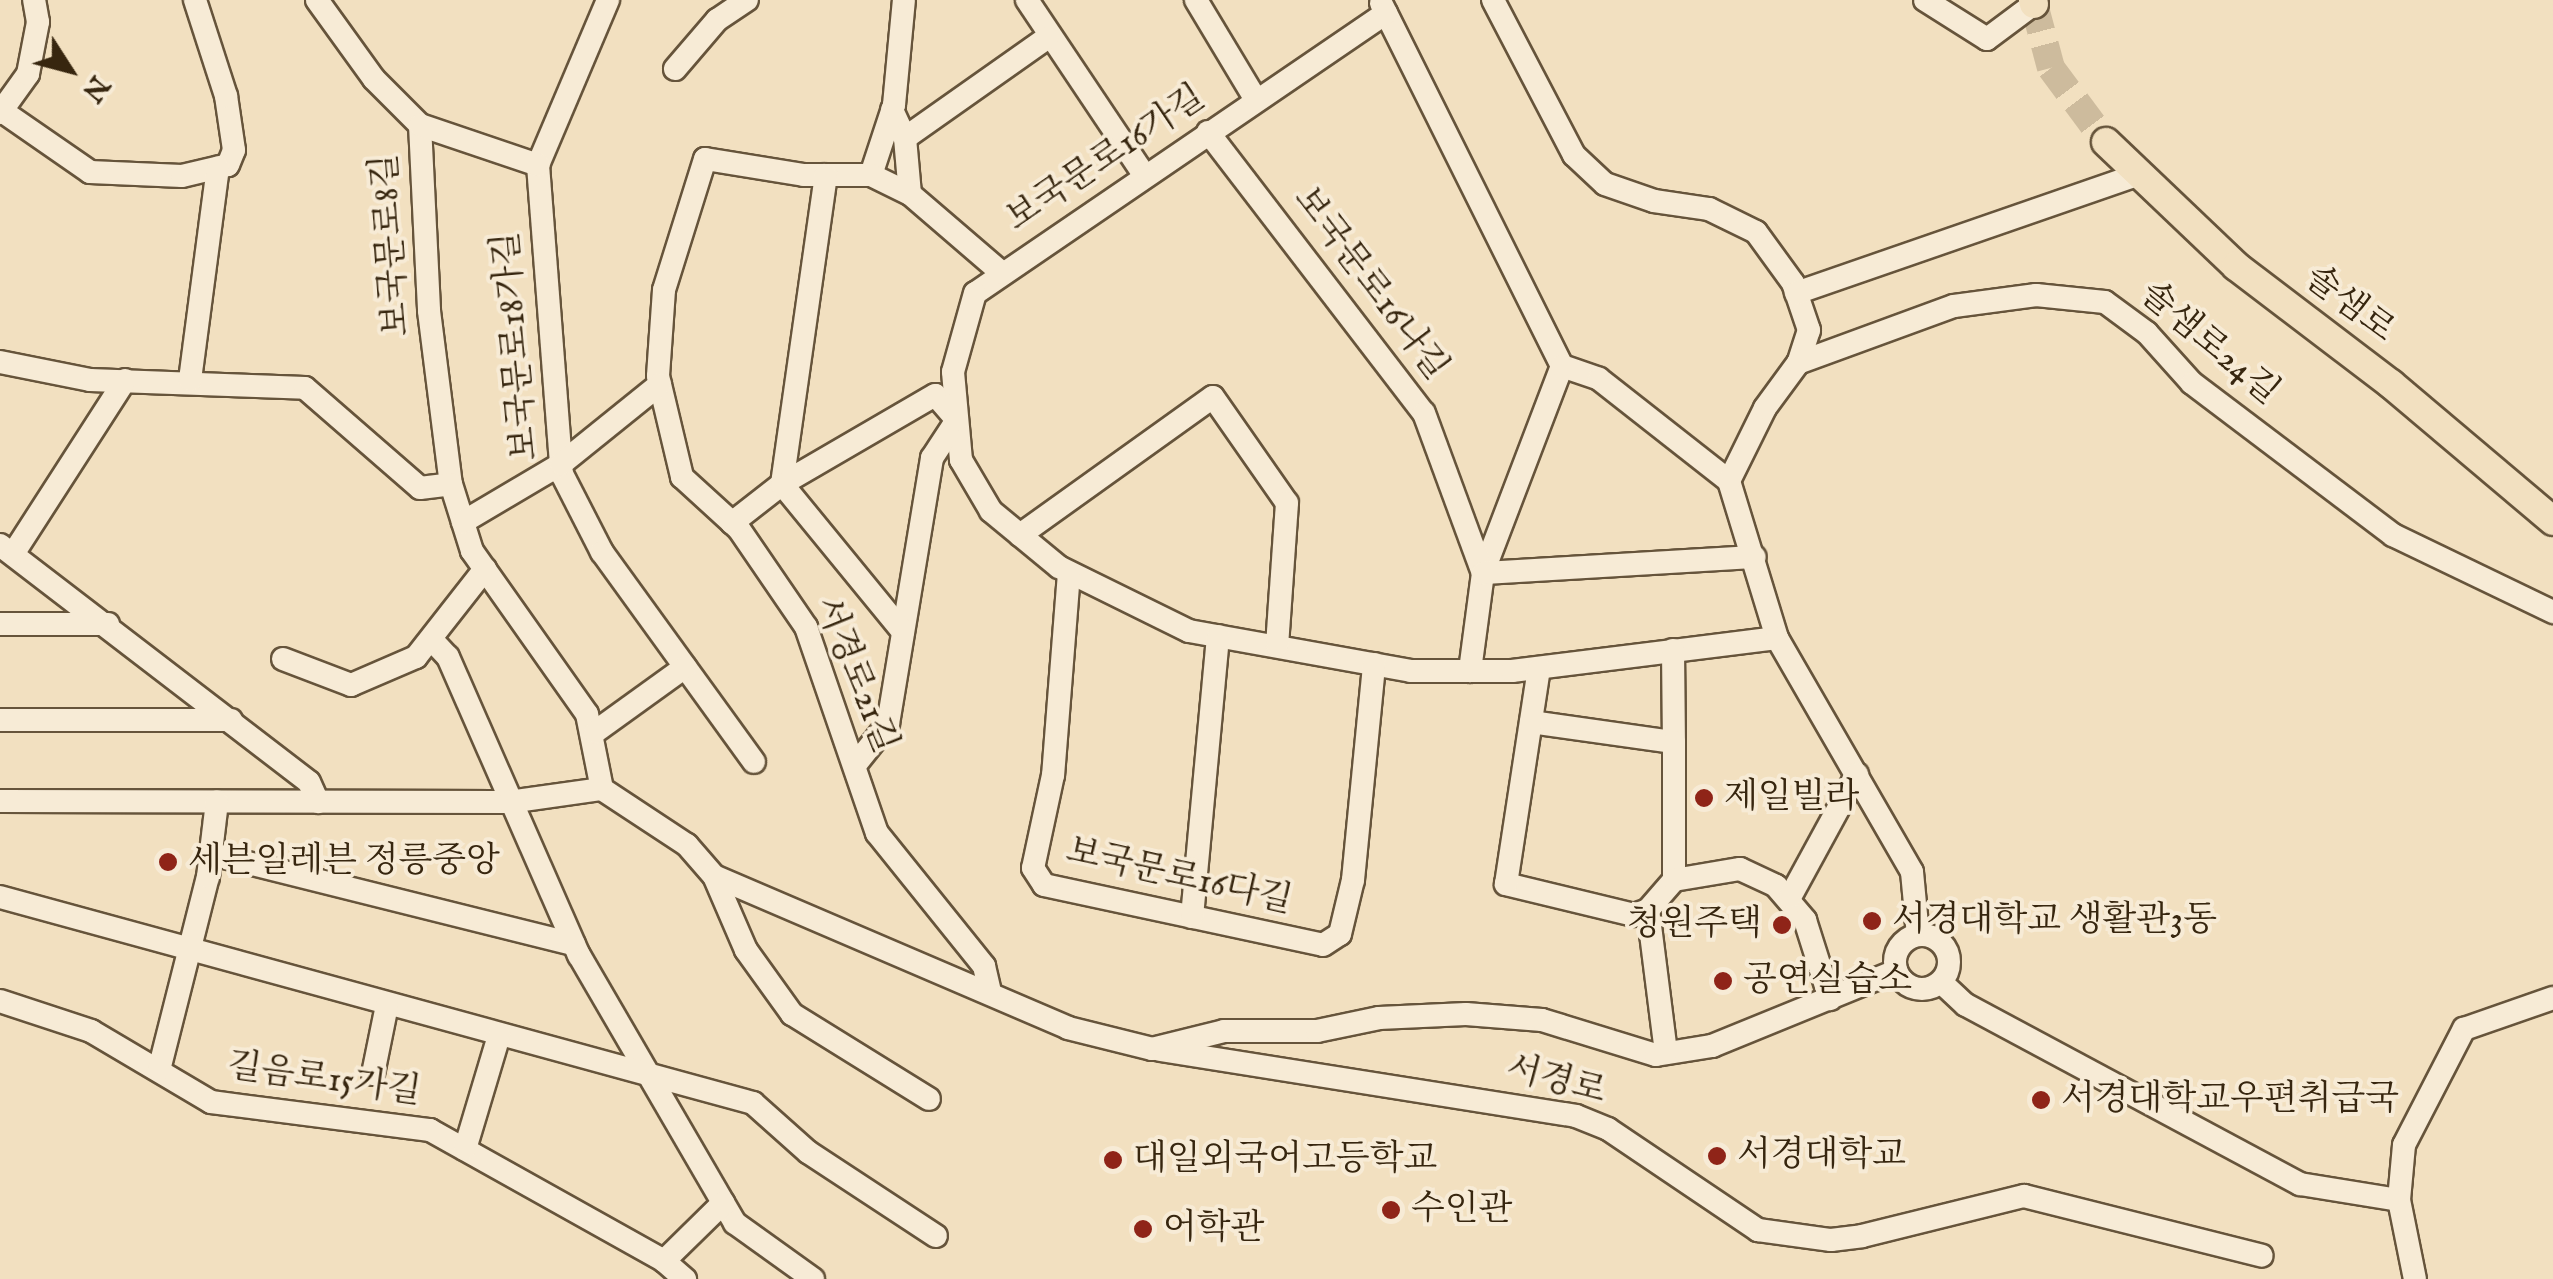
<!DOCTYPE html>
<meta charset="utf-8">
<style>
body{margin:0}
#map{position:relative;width:2553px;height:1279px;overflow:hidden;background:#f2e0c0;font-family:"IM FELL English","Noto Serif KR",serif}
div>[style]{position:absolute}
.major-tunnel>*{height:28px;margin-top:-14px;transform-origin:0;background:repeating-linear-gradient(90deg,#cdbb9d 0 28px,transparent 0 42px)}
.roads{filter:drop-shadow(2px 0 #66543b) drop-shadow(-2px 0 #66543b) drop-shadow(0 2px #66543b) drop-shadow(0 -2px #66543b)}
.minor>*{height:22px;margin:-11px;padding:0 11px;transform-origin:11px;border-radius:11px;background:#f7ebd6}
.minor>.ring{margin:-11px;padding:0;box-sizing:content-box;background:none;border:22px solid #f7ebd6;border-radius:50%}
.major>*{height:28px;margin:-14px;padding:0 14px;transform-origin:14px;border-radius:14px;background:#f2e0c0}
.dots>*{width:28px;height:28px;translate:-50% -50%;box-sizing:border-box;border:5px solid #f7ebd6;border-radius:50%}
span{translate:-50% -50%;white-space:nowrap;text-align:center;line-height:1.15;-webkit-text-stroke:8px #f7ebd6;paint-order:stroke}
.street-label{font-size:35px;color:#37260f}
.poi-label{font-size:35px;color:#37260f}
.left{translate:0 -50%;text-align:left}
.right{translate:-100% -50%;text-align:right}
.north{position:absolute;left:20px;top:20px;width:100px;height:100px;-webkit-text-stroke:8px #f7ebd6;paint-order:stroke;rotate:126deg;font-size:28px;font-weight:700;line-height:40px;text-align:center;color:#37260f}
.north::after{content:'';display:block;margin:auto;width:35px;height:45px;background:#37260f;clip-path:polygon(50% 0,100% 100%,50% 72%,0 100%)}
</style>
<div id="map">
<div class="major-tunnel">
<i style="left:2034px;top:4px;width:66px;rotate:75.1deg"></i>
<i style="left:2051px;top:68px;width:92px;rotate:53.4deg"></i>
</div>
<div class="roads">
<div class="minor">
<i style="left:317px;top:0;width:97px;rotate:54.2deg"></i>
<i style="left:374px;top:79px;width:65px;rotate:45deg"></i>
<i style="left:420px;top:125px;width:186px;rotate:87.2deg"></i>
<i style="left:429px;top:311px;width:174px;rotate:82.8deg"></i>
<i style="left:451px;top:484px;width:70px;rotate:72.6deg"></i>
<i style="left:472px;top:551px;width:199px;rotate:54.8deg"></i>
<i style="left:587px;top:714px;width:76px;rotate:78.7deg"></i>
<i style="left:608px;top:0;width:179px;rotate:113deg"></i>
<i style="left:538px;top:165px;width:310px;rotate:85.6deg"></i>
<i style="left:562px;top:474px;width:88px;rotate:62.9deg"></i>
<i style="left:602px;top:552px;width:259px;rotate:54.1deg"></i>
<i style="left:1027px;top:0;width:211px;rotate:56.2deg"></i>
<i style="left:1196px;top:0;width:117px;rotate:59deg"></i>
<i style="left:1493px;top:0;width:175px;rotate:62.4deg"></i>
<i style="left:1574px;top:155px;width:42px;rotate:43.1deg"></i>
<i style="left:1605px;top:184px;width:52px;rotate:19.1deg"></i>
<i style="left:1654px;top:201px;width:56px;rotate:8.3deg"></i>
<i style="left:1709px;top:209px;width:52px;rotate:26.1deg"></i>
<i style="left:1756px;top:232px;width:63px;rotate:54deg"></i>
<i style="left:1793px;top:283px;width:50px;rotate:71.2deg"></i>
<i style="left:1809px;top:330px;width:35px;rotate:108deg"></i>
<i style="left:1925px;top:0;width:73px;rotate:32.2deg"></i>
<i style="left:1987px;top:39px;width:59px;rotate:-36.7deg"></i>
<i style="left:1381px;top:3px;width:406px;rotate:63.5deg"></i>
<i style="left:1562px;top:366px;width:222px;rotate:110.9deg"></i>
<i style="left:1483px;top:573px;width:99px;rotate:97.6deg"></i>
<i style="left:1386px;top:13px;width:497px;rotate:145.7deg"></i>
<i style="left:975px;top:293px;width:82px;rotate:105.6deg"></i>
<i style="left:953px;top:372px;width:88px;rotate:84.8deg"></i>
<i style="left:961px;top:460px;width:59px;rotate:59.5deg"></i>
<i style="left:991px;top:511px;width:88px;rotate:39.5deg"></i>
<i style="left:1059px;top:567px;width:145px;rotate:26.2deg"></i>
<i style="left:1189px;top:631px;width:226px;rotate:10.2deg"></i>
<i style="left:1411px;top:671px;width:101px"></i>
<i style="left:1512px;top:671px;width:267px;rotate:-7.1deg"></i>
<i style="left:675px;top:69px;width:65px;rotate:-49.4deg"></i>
<i style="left:717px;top:20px;width:36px;rotate:-34deg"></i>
<i style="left:892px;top:110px;width:31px;rotate:65deg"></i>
<i style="left:905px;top:138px;width:56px;rotate:84.9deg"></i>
<i style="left:910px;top:194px;width:121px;rotate:40.7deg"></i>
<i style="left:2px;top:111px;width:107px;rotate:34.7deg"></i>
<i style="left:90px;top:172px;width:92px;rotate:2.5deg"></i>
<i style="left:182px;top:176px;width:47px;rotate:-13.4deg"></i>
<i style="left:228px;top:165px;width:16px;rotate:-68deg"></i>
<i style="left:234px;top:150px;width:55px;rotate:-98.4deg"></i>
<i style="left:226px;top:96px;width:101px;rotate:-107.9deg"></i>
<i style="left:0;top:113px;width:48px;rotate:-54.3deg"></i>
<i style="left:28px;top:74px;width:53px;rotate:-79.1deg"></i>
<i style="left:38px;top:22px;width:22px;rotate:-100deg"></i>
<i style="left:420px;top:125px;width:125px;rotate:18.7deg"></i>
<i style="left:1208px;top:132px;width:354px;rotate:52.5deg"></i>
<i style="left:1424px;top:413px;width:171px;rotate:69.8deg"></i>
<i style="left:1483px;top:573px;width:272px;rotate:-3.4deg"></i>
<i style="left:905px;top:138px;width:174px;rotate:-35.2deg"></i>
<i style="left:871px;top:175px;width:74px;rotate:-71.8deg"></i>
<i style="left:894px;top:105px;width:105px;rotate:-84.6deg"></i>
<i style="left:910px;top:194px;width:43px;rotate:-154deg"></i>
<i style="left:871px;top:175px;width:67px;rotate:180deg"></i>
<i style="left:804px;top:175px;width:100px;rotate:-170.8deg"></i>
<i style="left:705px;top:159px;width:137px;rotate:107.4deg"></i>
<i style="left:664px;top:290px;width:86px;rotate:94deg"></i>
<i style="left:658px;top:376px;width:104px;rotate:76.6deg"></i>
<i style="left:682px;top:477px;width:77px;rotate:42.4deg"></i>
<i style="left:739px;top:529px;width:119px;rotate:55.6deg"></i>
<i style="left:806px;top:627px;width:218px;rotate:71deg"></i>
<i style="left:877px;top:833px;width:171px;rotate:51.2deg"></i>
<i style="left:984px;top:966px;width:28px;rotate:77deg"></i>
<i style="left:1796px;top:293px;width:360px;rotate:-19.1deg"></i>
<i style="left:0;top:362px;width:92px;rotate:11.3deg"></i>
<i style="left:90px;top:380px;width:215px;rotate:2.1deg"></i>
<i style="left:305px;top:388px;width:152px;rotate:41deg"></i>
<i style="left:420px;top:488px;width:31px;rotate:-7deg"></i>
<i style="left:1562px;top:366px;width:39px;rotate:19deg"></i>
<i style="left:1599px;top:379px;width:165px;rotate:38.1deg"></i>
<i style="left:1729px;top:481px;width:164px;rotate:73deg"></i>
<i style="left:1777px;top:638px;width:270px;rotate:60deg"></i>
<i style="left:1912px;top:872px;width:63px;rotate:84.6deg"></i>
<i style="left:190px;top:380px;width:214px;rotate:-82.5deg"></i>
<i style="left:1729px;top:481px;width:81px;rotate:-63.7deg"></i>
<i style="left:1765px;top:408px;width:56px;rotate:-53.7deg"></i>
<i style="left:1798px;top:363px;width:166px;rotate:-20.1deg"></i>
<i style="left:1954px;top:306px;width:83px;rotate:-7.6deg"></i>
<i style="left:2036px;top:295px;width:69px;rotate:5.8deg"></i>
<i style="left:2105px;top:302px;width:52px;rotate:36.4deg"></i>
<i style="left:2147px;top:333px;width:67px;rotate:48deg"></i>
<i style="left:2192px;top:383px;width:252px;rotate:37.1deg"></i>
<i style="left:2393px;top:535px;width:178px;rotate:25.7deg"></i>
<i style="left:463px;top:522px;width:114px;rotate:-30.6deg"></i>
<i style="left:561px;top:464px;width:127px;rotate:-38.9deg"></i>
<i style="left:732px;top:523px;width:63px;rotate:-38deg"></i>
<i style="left:782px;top:484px;width:312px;rotate:-81.9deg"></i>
<i style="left:1020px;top:535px;width:237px;rotate:-35.6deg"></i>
<i style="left:1213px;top:397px;width:129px;rotate:55.1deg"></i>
<i style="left:1287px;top:503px;width:142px;rotate:94deg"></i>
<i style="left:0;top:545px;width:389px;rotate:37.5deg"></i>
<i style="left:309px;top:782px;width:22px;rotate:66deg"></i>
<i style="left:13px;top:554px;width:207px;rotate:-57.2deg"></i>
<i style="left:1069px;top:573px;width:203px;rotate:94.5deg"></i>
<i style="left:1053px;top:775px;width:95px;rotate:102.1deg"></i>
<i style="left:1033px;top:868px;width:20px;rotate:57deg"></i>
<i style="left:1044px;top:885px;width:285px;rotate:12.1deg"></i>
<i style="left:1323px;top:945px;width:20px;rotate:-33deg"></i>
<i style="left:1340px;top:934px;width:56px;rotate:-76.5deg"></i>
<i style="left:1353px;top:880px;width:217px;rotate:-84.4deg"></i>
<i style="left:0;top:624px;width:108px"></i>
<i style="left:432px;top:640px;width:23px;rotate:47deg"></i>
<i style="left:448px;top:657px;width:326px;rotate:66.3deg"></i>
<i style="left:579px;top:955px;width:310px;rotate:59.8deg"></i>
<i style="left:735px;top:1223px;width:96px;rotate:35.7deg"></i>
<i style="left:1673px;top:650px;width:92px;rotate:89.4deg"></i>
<i style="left:283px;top:659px;width:73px;rotate:20.9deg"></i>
<i style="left:351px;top:685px;width:71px;rotate:-23.3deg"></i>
<i style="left:416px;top:657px;width:112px;rotate:-51.9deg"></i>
<i style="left:0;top:720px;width:231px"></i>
<i style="left:1531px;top:722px;width:144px;rotate:8deg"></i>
<i style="left:1674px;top:742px;width:138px;rotate:90deg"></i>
<i style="left:1674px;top:880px;width:40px;rotate:131deg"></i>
<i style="left:1648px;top:910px;width:15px;rotate:160deg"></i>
<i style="left:1634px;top:915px;width:132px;rotate:-166.4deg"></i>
<i style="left:1506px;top:884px;width:218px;rotate:-81.3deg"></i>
<i style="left:595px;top:732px;width:111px;rotate:-35.8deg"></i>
<i style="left:855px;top:765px;width:53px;rotate:-51.2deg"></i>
<i style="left:888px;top:724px;width:270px;rotate:-80.6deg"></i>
<i style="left:932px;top:458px;width:45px;rotate:-56.7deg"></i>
<i style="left:957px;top:420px;width:33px;rotate:-131deg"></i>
<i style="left:935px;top:395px;width:177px;rotate:149.8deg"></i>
<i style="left:782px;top:484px;width:191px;rotate:50.7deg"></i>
<i style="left:0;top:801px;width:509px;rotate:0.11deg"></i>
<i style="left:509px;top:802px;width:94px;rotate:-8deg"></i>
<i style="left:602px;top:789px;width:102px;rotate:33.4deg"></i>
<i style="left:687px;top:845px;width:41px;rotate:48.9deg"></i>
<i style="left:714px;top:876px;width:385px;rotate:23.2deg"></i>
<i style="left:1068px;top:1028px;width:87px;rotate:14deg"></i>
<i style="left:1152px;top:1049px;width:74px;rotate:-14deg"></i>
<i style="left:1224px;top:1031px;width:93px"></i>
<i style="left:1317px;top:1031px;width:63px;rotate:-11.8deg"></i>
<i style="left:1379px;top:1018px;width:87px;rotate:-2.6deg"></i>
<i style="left:1466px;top:1014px;width:76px;rotate:4.5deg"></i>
<i style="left:1542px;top:1020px;width:119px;rotate:17.1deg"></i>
<i style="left:1656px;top:1055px;width:57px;rotate:-9.1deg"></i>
<i style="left:1712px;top:1046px;width:199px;rotate:-22.2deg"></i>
<i style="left:212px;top:854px;width:373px;rotate:14deg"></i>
<i style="left:714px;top:876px;width:81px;rotate:66.6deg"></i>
<i style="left:746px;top:950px;width:79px;rotate:54.3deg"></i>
<i style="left:792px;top:1014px;width:161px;rotate:31.8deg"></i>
<i style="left:1674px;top:880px;width:67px;rotate:-9.5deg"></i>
<i style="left:1740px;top:869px;width:40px;rotate:25deg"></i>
<i style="left:1776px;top:886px;width:45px;rotate:49.5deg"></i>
<i style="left:1805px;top:920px;width:83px;rotate:72.4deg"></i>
<i style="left:0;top:897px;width:781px;rotate:15.3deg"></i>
<i style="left:753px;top:1103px;width:74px;rotate:41.7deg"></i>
<i style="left:808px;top:1152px;width:153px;rotate:33.3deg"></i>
<i style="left:1790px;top:897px;width:140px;rotate:-61.4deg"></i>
<i style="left:1648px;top:910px;width:144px;rotate:82.8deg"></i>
<i style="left:1192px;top:917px;width:282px;rotate:-84.7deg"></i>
<i class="ring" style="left:1895px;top:935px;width:32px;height:32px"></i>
<i style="left:1941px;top:982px;width:34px;rotate:43deg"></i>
<i style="left:1966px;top:1005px;width:379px;rotate:28.2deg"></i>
<i style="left:2300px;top:1184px;width:100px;rotate:9.2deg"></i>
<i style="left:2399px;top:1200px;width:55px;rotate:-84.8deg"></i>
<i style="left:2404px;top:1145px;width:131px;rotate:-62.7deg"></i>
<i style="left:2464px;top:1029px;width:94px;rotate:-19.2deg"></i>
<i style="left:0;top:1001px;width:96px;rotate:18.2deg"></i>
<i style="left:91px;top:1031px;width:139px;rotate:30.6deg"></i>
<i style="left:211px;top:1102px;width:221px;rotate:7.3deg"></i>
<i style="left:430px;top:1130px;width:268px;rotate:29.2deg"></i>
<i style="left:664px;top:1261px;width:83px;rotate:-44.5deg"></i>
<i style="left:1160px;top:1050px;width:421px;rotate:9deg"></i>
<i style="left:1576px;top:1116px;width:35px;rotate:22deg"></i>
<i style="left:1608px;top:1129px;width:181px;rotate:34deg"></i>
<i style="left:1758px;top:1230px;width:74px;rotate:7.8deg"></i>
<i style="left:1831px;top:1240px;width:31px;rotate:-7deg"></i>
<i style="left:1862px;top:1236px;width:167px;rotate:-13.9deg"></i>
<i style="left:2024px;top:1196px;width:245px;rotate:14.1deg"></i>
<i style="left:159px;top:1070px;width:199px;rotate:-75.8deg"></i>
<i style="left:208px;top:877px;width:76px;rotate:-83.2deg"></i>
<i style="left:373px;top:1074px;width:70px;rotate:-78.5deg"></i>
<i style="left:465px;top:1149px;width:118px;rotate:-73.3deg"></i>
<i style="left:2399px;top:1200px;width:81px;rotate:78.6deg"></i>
<i style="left:664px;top:1261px;width:28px;rotate:41deg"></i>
</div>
<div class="major">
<i style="left:2033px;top:0;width:4px;rotate:76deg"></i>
<i style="left:2106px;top:142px;width:180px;rotate:43.6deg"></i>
<i style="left:2236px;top:266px;width:195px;rotate:37.3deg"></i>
<i style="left:2391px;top:384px;width:212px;rotate:40.2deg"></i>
</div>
</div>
<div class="dots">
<i style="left:1704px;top:798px;background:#8f2418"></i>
<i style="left:168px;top:862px;background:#8f2418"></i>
<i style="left:1872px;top:921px;background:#8f2418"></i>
<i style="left:1782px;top:925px;background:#8f2418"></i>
<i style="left:1723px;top:981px;background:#8f2418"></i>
<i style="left:2041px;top:1100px;background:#8f2418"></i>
<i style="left:1717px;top:1156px;background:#8f2418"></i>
<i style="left:1113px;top:1160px;background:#8f2418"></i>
<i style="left:1391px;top:1210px;background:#8f2418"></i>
<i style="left:1143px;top:1229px;background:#8f2418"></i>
</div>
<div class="street-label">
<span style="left:1106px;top:159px;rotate:-34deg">보국문로16가길</span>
<span style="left:392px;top:245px;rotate:-94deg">보국문로8길</span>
<span style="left:1370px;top:284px;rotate:53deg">보국문로16나길</span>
<span style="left:2349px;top:305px;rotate:37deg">솔샘로</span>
<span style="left:2209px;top:344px;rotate:40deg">솔샘로24길</span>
<span style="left:517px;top:346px;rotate:-95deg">보국문로18가길</span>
<span style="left:855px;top:675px;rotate:68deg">서경로21길</span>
<span style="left:1179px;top:877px;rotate:13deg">보국문로16다길</span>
<span style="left:324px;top:1080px;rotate:8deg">길음로15가길</span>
<span style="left:1556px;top:1081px;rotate:15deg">서경로</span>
</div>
<div class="poi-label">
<span class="left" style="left:1724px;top:798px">제일빌라</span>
<span class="left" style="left:188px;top:862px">세븐일레븐 정릉중앙</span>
<span class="left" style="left:1892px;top:921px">서경대학교 생활관3동</span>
<span class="right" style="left:1762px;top:925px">청원주택</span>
<span class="left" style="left:1743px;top:981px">공연실습소</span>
<span class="left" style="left:2061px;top:1100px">서경대학교우편취급국</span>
<span class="left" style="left:1737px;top:1156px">서경대학교</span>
<span class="left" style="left:1133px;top:1160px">대일외국어고등학교</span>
<span class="left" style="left:1411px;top:1210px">수인관</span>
<span class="left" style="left:1163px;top:1229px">어학관</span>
</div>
<div class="north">N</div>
</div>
